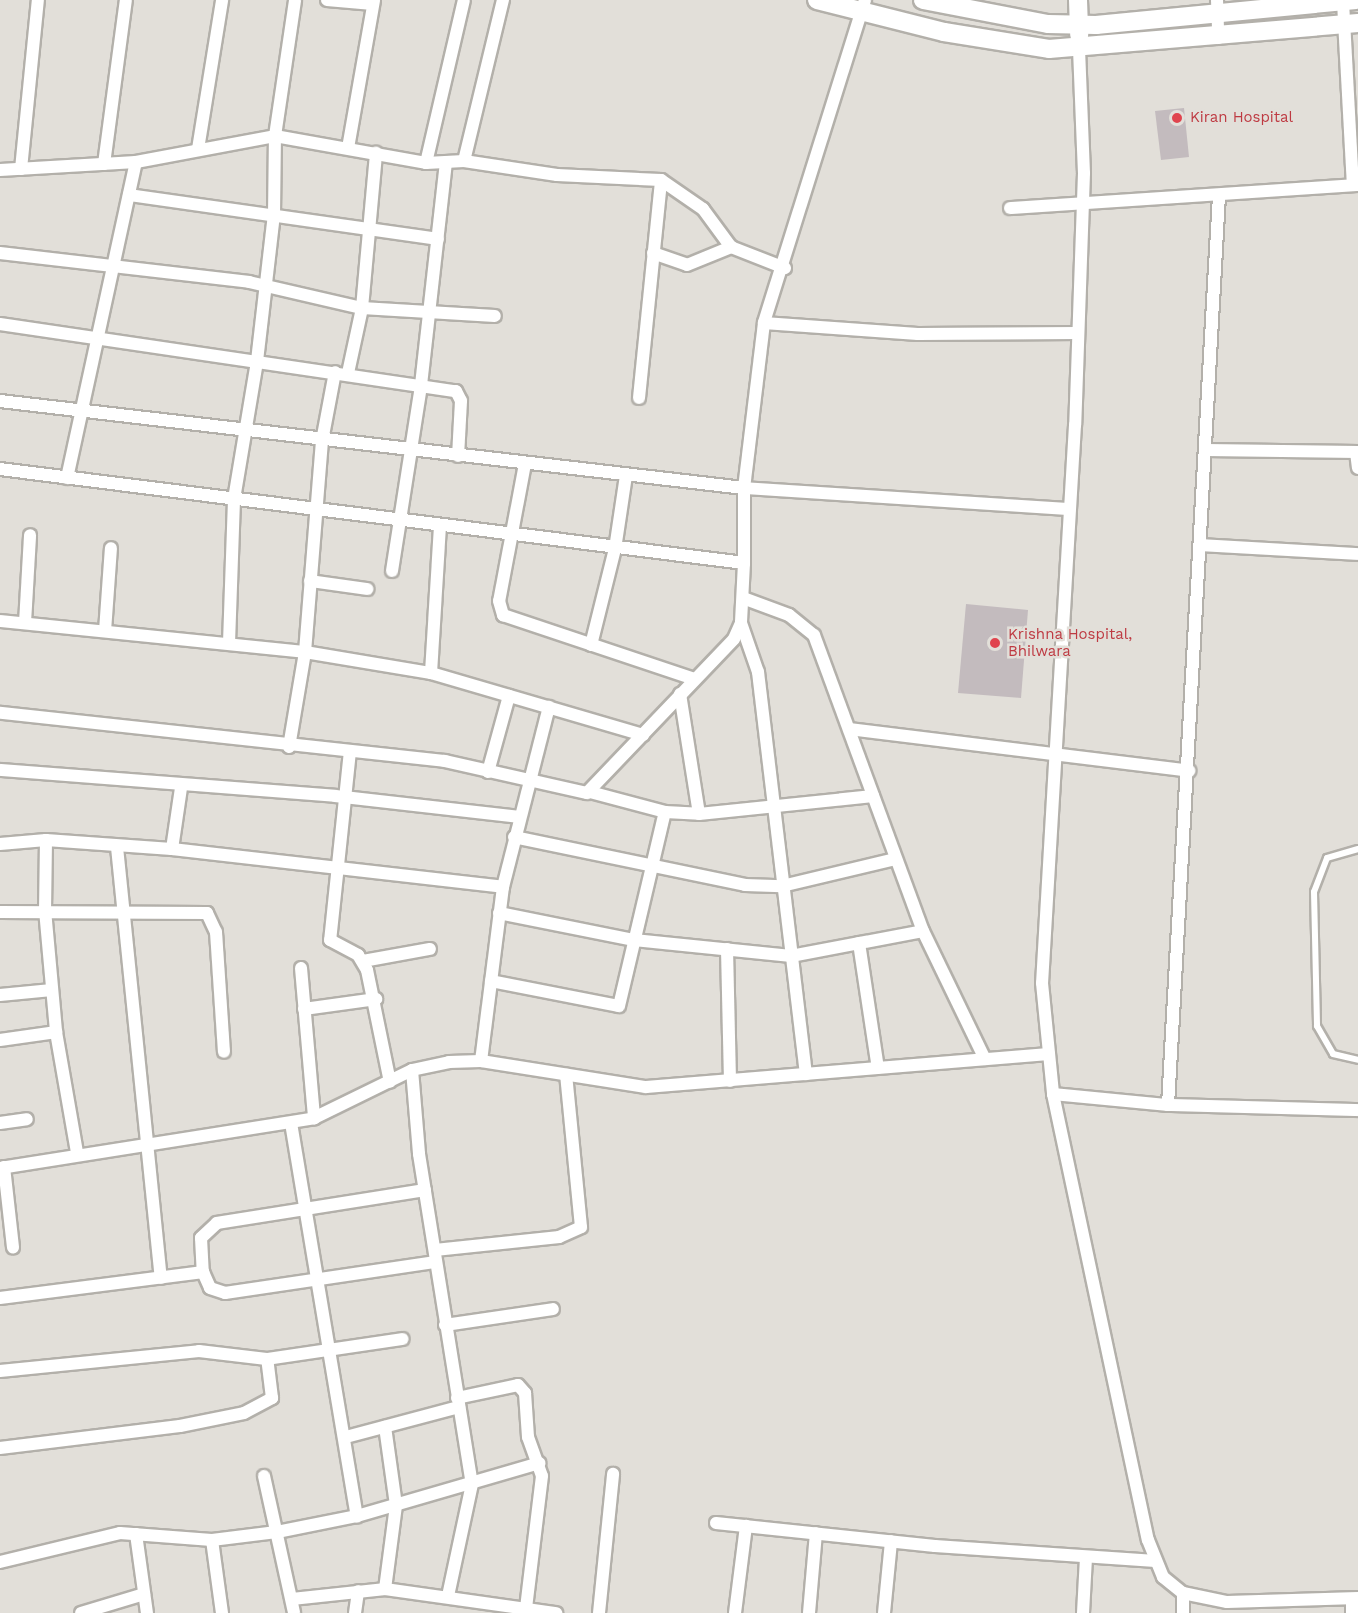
<!DOCTYPE html>
<style>
body{margin:0}
#map{position:relative;width:1358px;height:1613px;overflow:hidden;background:#e2dfd9;font-family:"Work Sans",sans-serif}
div>[style]{position:absolute}
[style*='--x']{left:calc(var(--x)*1px);top:calc(var(--y)*1px);width:calc(var(--w)*1px);rotate:calc(var(--a)*1deg)}
.building>*{inset:0;background:#c3bbbe}
.roads{filter:drop-shadow(2px 0 #b3b0aa) drop-shadow(-2px 0 #b3b0aa) drop-shadow(0 2px #b3b0aa) drop-shadow(0 -2px #b3b0aa)}
.lane>*{height:6px;margin:-3px;padding:0 3px;transform-origin:3px;border-radius:3px;background:#fff}
.street>*{height:12px;margin:-6px;padding:0 6px;transform-origin:6px;border-radius:6px;background:#fff}
.secondary>*{height:18px;margin:-9px;padding:0 9px;transform-origin:9px;border-radius:9px;background:#fff}
.dots>*{width:16px;height:16px;translate:-50% -50%;box-sizing:border-box;border:3px solid #e2dfd9;border-radius:50%}
span{translate:-50% -50%;white-space:nowrap;text-align:center;line-height:1.15;-webkit-text-stroke:5px #e2dfd9;paint-order:stroke}
.health-label{font-size:15px;color:#be3a42}
.left{translate:0 -50%;text-align:left}
</style>
<div id="map">
<div class="building">
<div style="clip-path:polygon(1184px 108px,1189px 157px,1161px 160px,1155px 111px)"></div>
<div style="clip-path:polygon(966px 604px,1028px 610px,1021px 698px,958px 693px)"></div>
</div>
<div class="roads">
<div class="lane">
<div style="--x:1358;--y:849;--w:32;--a:164"></div>
<div style="--x:1327;--y:858;--w:36;--a:111"></div>
<div style="--x:1314;--y:892;--w:134;--a:88.7"></div>
<div style="--x:1317;--y:1026;--w:32;--a:60"></div>
<div style="--x:1333;--y:1054;--w:26;--a:13"></div>
</div>
<div class="street">
<div style="--x:327;--y:0;--w:46;--a:5"></div>
<div style="--x:865;--y:0;--w:338;--a:107.4"></div>
<div style="--x:764;--y:323;--w:166;--a:96.9"></div>
<div style="--x:744;--y:488;--w:326;--a:3.7"></div>
<div style="--x:1217;--y:0;--w:38;--a:88"></div>
<div style="--x:1343;--y:2;--w:183;--a:86.9"></div>
<div style="--x:1079;--y:49;--w:124;--a:87.7"></div>
<div style="--x:1084;--y:173;--w:252;--a:92"></div>
<div style="--x:1075;--y:425;--w:559;--a:93.38"></div>
<div style="--x:1042;--y:983;--w:112;--a:84.3"></div>
<div style="--x:1053;--y:1094;--w:456;--a:78"></div>
<div style="--x:1148;--y:1540;--w:40;--a:68"></div>
<div style="--x:1163;--y:1577;--w:26;--a:39"></div>
<div style="--x:1183;--y:1593;--w:45;--a:11.6"></div>
<div style="--x:1227;--y:1602;--w:131;--a:-1.7"></div>
<div style="--x:348;--y:148;--w:150;--a:-80"></div>
<div style="--x:198;--y:149;--w:151;--a:-80.8"></div>
<div style="--x:464;--y:161;--w:166;--a:-76.4"></div>
<div style="--x:426;--y:163;--w:167;--a:-76.9"></div>
<div style="--x:104;--y:164;--w:165;--a:-82.4"></div>
<div style="--x:21;--y:169;--w:170;--a:-84.3"></div>
<div style="--x:0;--y:170;--w:136;--a:-3.4"></div>
<div style="--x:136;--y:162;--w:141;--a:-10.6"></div>
<div style="--x:275;--y:136;--w:153;--a:10.1"></div>
<div style="--x:426;--y:163;--w:38;--a:-3"></div>
<div style="--x:464;--y:161;--w:94;--a:8.6"></div>
<div style="--x:557;--y:175;--w:104;--a:2.8"></div>
<div style="--x:661;--y:180;--w:51;--a:34.6"></div>
<div style="--x:703;--y:209;--w:47;--a:53.6"></div>
<div style="--x:731;--y:247;--w:58;--a:21.3"></div>
<div style="--x:129;--y:195;--w:312;--a:8.1"></div>
<div style="--x:1010;--y:208;--w:349;--a:-3.8"></div>
<div style="--x:0;--y:253;--w:251;--a:6.6"></div>
<div style="--x:249;--y:282;--w:116;--a:13"></div>
<div style="--x:362;--y:308;--w:133;--a:3.4"></div>
<div style="--x:653;--y:253;--w:36;--a:19"></div>
<div style="--x:687;--y:265;--w:48;--a:-22.2"></div>
<div style="--x:764;--y:323;--w:154;--a:4.1"></div>
<div style="--x:918;--y:334;--w:160;--a:-0.4"></div>
<div style="--x:0;--y:324;--w:461;--a:8.4"></div>
<div style="--x:456;--y:391;--w:11;--a:63"></div>
<div style="--x:461;--y:401;--w:55;--a:93.1"></div>
<div style="--x:348;--y:373;--w:66;--a:-77.8"></div>
<div style="--x:362;--y:308;--w:156;--a:-84.8"></div>
<div style="--x:639;--y:398;--w:219;--a:-84.2"></div>
<div style="--x:0;--y:401;--w:749;--a:6.67"></div>
<div style="--x:744;--y:488;--w:75;--a:90"></div>
<div style="--x:744;--y:563;--w:60;--a:92.9"></div>
<div style="--x:741;--y:623;--w:17;--a:114"></div>
<div style="--x:734;--y:639;--w:213;--a:133.7"></div>
<div style="--x:587;--y:793;--w:146;--a:-167.3"></div>
<div style="--x:445;--y:761;--w:448;--a:-173.8"></div>
<div style="--x:1206;--y:450;--w:152;--a:0.8"></div>
<div style="--x:1356;--y:452;--w:16;--a:83"></div>
<div style="--x:525;--y:464;--w:139;--a:100.7"></div>
<div style="--x:499;--y:601;--w:15;--a:74"></div>
<div style="--x:503;--y:615;--w:201;--a:18.5"></div>
<div style="--x:0;--y:469;--w:750;--a:7.2"></div>
<div style="--x:67;--y:478;--w:323;--a:-77.7"></div>
<div style="--x:1201;--y:545;--w:157;--a:3.3"></div>
<div style="--x:392;--y:571;--w:188;--a:-81.1"></div>
<div style="--x:421;--y:385;--w:224;--a:-83.6"></div>
<div style="--x:310;--y:581;--w:58;--a:8"></div>
<div style="--x:743;--y:598;--w:49;--a:20.3"></div>
<div style="--x:789;--y:615;--w:32;--a:39"></div>
<div style="--x:814;--y:635;--w:315;--a:69.8"></div>
<div style="--x:923;--y:931;--w:142;--a:64.2"></div>
<div style="--x:0;--y:621;--w:307;--a:5.8"></div>
<div style="--x:305;--y:652;--w:128;--a:9.5"></div>
<div style="--x:431;--y:673;--w:221;--a:16.3"></div>
<div style="--x:25;--y:623;--w:88;--a:-86.7"></div>
<div style="--x:741;--y:623;--w:52;--a:70.9"></div>
<div style="--x:758;--y:672;--w:405;--a:83.2"></div>
<div style="--x:105;--y:631;--w:83;--a:-85.9"></div>
<div style="--x:229;--y:643;--w:144;--a:-88"></div>
<div style="--x:234;--y:499;--w:140;--a:-80.5"></div>
<div style="--x:257;--y:361;--w:147;--a:-83.4"></div>
<div style="--x:274;--y:215;--w:79;--a:-89.3"></div>
<div style="--x:275;--y:136;--w:137;--a:-81.6"></div>
<div style="--x:591;--y:645;--w:99;--a:-76"></div>
<div style="--x:615;--y:549;--w:75;--a:-81.5"></div>
<div style="--x:431;--y:673;--w:147;--a:-86.5"></div>
<div style="--x:680;--y:694;--w:121;--a:81"></div>
<div style="--x:849;--y:729;--w:343;--a:7"></div>
<div style="--x:289;--y:747;--w:96;--a:-80.4"></div>
<div style="--x:305;--y:652;--w:212;--a:-85.4"></div>
<div style="--x:322;--y:441;--w:70;--a:-79.3"></div>
<div style="--x:350;--y:751;--w:190;--a:96"></div>
<div style="--x:330;--y:940;--w:32;--a:28"></div>
<div style="--x:358;--y:955;--w:17;--a:59"></div>
<div style="--x:367;--y:970;--w:114;--a:78.4"></div>
<div style="--x:0;--y:770;--w:336;--a:4.4"></div>
<div style="--x:335;--y:796;--w:184;--a:6.5"></div>
<div style="--x:488;--y:772;--w:79;--a:-74.6"></div>
<div style="--x:590;--y:792;--w:78;--a:14.9"></div>
<div style="--x:665;--y:812;--w:34;--a:3"></div>
<div style="--x:699;--y:814;--w:175;--a:-5.9"></div>
<div style="--x:514;--y:837;--w:236;--a:11.7"></div>
<div style="--x:745;--y:885;--w:37;--a:2"></div>
<div style="--x:782;--y:886;--w:116;--a:-13.4"></div>
<div style="--x:46;--y:840;--w:70;--a:90.8"></div>
<div style="--x:45;--y:910;--w:122;--a:84.8"></div>
<div style="--x:56;--y:1032;--w:122;--a:80.1"></div>
<div style="--x:0;--y:844;--w:46;--a:-5"></div>
<div style="--x:46;--y:840;--w:126;--a:4.1"></div>
<div style="--x:172;--y:849;--w:333;--a:6.5"></div>
<div style="--x:117;--y:847;--w:433;--a:84.2"></div>
<div style="--x:172;--y:849;--w:62;--a:-81.6"></div>
<div style="--x:0;--y:912;--w:207;--a:0.3"></div>
<div style="--x:207;--y:913;--w:21;--a:65"></div>
<div style="--x:216;--y:932;--w:120;--a:86.2"></div>
<div style="--x:499;--y:913;--w:138;--a:11.3"></div>
<div style="--x:634;--y:940;--w:158;--a:5.8"></div>
<div style="--x:791;--y:956;--w:134;--a:-10.7"></div>
<div style="--x:859;--y:943;--w:126;--a:81.4"></div>
<div style="--x:727;--y:949;--w:132;--a:88.7"></div>
<div style="--x:363;--y:961;--w:68;--a:-10.2"></div>
<div style="--x:301;--y:968;--w:151;--a:85"></div>
<div style="--x:491;--y:981;--w:130;--a:11.1"></div>
<div style="--x:619;--y:1006;--w:199;--a:-76.7"></div>
<div style="--x:0;--y:995;--w:52;--a:-5.5"></div>
<div style="--x:304;--y:1009;--w:73;--a:-7.9"></div>
<div style="--x:0;--y:1040;--w:57;--a:-8.1"></div>
<div style="--x:481;--y:1061;--w:175;--a:-82.8"></div>
<div style="--x:503;--y:887;--w:186;--a:-75.7"></div>
<div style="--x:412;--y:1070;--w:84;--a:85.2"></div>
<div style="--x:419;--y:1154;--w:334;--a:80.9"></div>
<div style="--x:472;--y:1484;--w:115;--a:102.1"></div>
<div style="--x:1053;--y:1094;--w:116;--a:5.5"></div>
<div style="--x:1168;--y:1105;--w:190;--a:1.5"></div>
<div style="--x:1168;--y:1105;--w:911;--a:-86.79"></div>
<div style="--x:0;--y:1123;--w:27;--a:-8"></div>
<div style="--x:291;--y:1123;--w:399;--a:80.5"></div>
<div style="--x:4;--y:1167;--w:81;--a:83.6"></div>
<div style="--x:0;--y:1168;--w:318;--a:-9"></div>
<div style="--x:314;--y:1118;--w:109;--a:-26.1"></div>
<div style="--x:412;--y:1070;--w:38;--a:-12"></div>
<div style="--x:449;--y:1062;--w:32;--a:-2"></div>
<div style="--x:481;--y:1061;--w:167;--a:9"></div>
<div style="--x:646;--y:1087;--w:404;--a:-4.7"></div>
<div style="--x:425;--y:1190;--w:211;--a:171"></div>
<div style="--x:217;--y:1223;--w:22;--a:137"></div>
<div style="--x:201;--y:1238;--w:34;--a:87"></div>
<div style="--x:203;--y:1272;--w:17;--a:66"></div>
<div style="--x:210;--y:1288;--w:16;--a:18"></div>
<div style="--x:225;--y:1293;--w:213;--a:-8.4"></div>
<div style="--x:435;--y:1250;--w:125;--a:-6"></div>
<div style="--x:559;--y:1237;--w:24;--a:-24"></div>
<div style="--x:581;--y:1227;--w:153;--a:-95.6"></div>
<div style="--x:0;--y:1298;--w:205;--a:-7.3"></div>
<div style="--x:445;--y:1325;--w:109;--a:-8.4"></div>
<div style="--x:0;--y:1371;--w:200;--a:-5.7"></div>
<div style="--x:199;--y:1351;--w:68;--a:6.7"></div>
<div style="--x:267;--y:1359;--w:137;--a:-8.4"></div>
<div style="--x:457;--y:1398;--w:62;--a:-12"></div>
<div style="--x:518;--y:1385;--w:11;--a:49"></div>
<div style="--x:525;--y:1393;--w:44;--a:86.1"></div>
<div style="--x:528;--y:1437;--w:41;--a:70.3"></div>
<div style="--x:542;--y:1476;--w:134;--a:96.9"></div>
<div style="--x:346;--y:1437;--w:117;--a:-14.9"></div>
<div style="--x:0;--y:1448;--w:181;--a:-7"></div>
<div style="--x:180;--y:1426;--w:65;--a:-11.5"></div>
<div style="--x:244;--y:1413;--w:32;--a:-28"></div>
<div style="--x:272;--y:1398;--w:39;--a:-97"></div>
<div style="--x:264;--y:1476;--w:140;--a:77.6"></div>
<div style="--x:716;--y:1523;--w:220;--a:6"></div>
<div style="--x:935;--y:1546;--w:221;--a:3.9"></div>
<div style="--x:136;--y:1534;--w:80;--a:82.1"></div>
<div style="--x:212;--y:1540;--w:74;--a:82.2"></div>
<div style="--x:0;--y:1562;--w:123;--a:-13.6"></div>
<div style="--x:120;--y:1533;--w:92;--a:4.4"></div>
<div style="--x:212;--y:1540;--w:65;--a:-7"></div>
<div style="--x:277;--y:1532;--w:82;--a:-11.3"></div>
<div style="--x:357;--y:1516;--w:190;--a:-16.2"></div>
<div style="--x:385;--y:1589;--w:85;--a:-82.5"></div>
<div style="--x:396;--y:1505;--w:79;--a:-98"></div>
<div style="--x:292;--y:1599;--w:94;--a:-6.1"></div>
<div style="--x:385;--y:1589;--w:173;--a:8"></div>
<div style="--x:1352;--y:1599;--w:14;--a:90"></div>
<div style="--x:81;--y:1613;--w:66;--a:-16.8"></div>
<div style="--x:355;--y:1613;--w:22;--a:-82"></div>
<div style="--x:599;--y:1613;--w:140;--a:-84.2"></div>
<div style="--x:735;--y:1613;--w:88;--a:-82.8"></div>
<div style="--x:809;--y:1613;--w:80;--a:-85"></div>
<div style="--x:884;--y:1613;--w:72;--a:-84.4"></div>
<div style="--x:1083;--y:1613;--w:55;--a:-86.9"></div>
<div style="--x:1183;--y:1613;--w:20;--a:-90"></div>
</div>
<div class="secondary">
<div style="--x:817;--y:0;--w:131;--a:14.1"></div>
<div style="--x:944;--y:32;--w:106;--a:9.2"></div>
<div style="--x:1049;--y:49;--w:310;--a:-4.8"></div>
<div style="--x:923;--y:0;--w:127;--a:10.9"></div>
<div style="--x:1048;--y:24;--w:48;--a:1.2"></div>
<div style="--x:1096;--y:25;--w:261;--a:-5.5"></div>
<div style="--x:1078;--y:0;--w:35;--a:88"></div>
</div>
</div>
<div class="dots">
<div style="left:1177px;top:118px;background:#e0444e"></div>
<div style="left:995px;top:643px;background:#e0444e"></div>
</div>
<div class="health-label">
<span class="left" style="left:1190px;top:118px">Kiran Hospital</span>
<span class="left" style="left:1008px;top:643px">Krishna Hospital,<br>Bhilwara</span>
</div>
</div>
